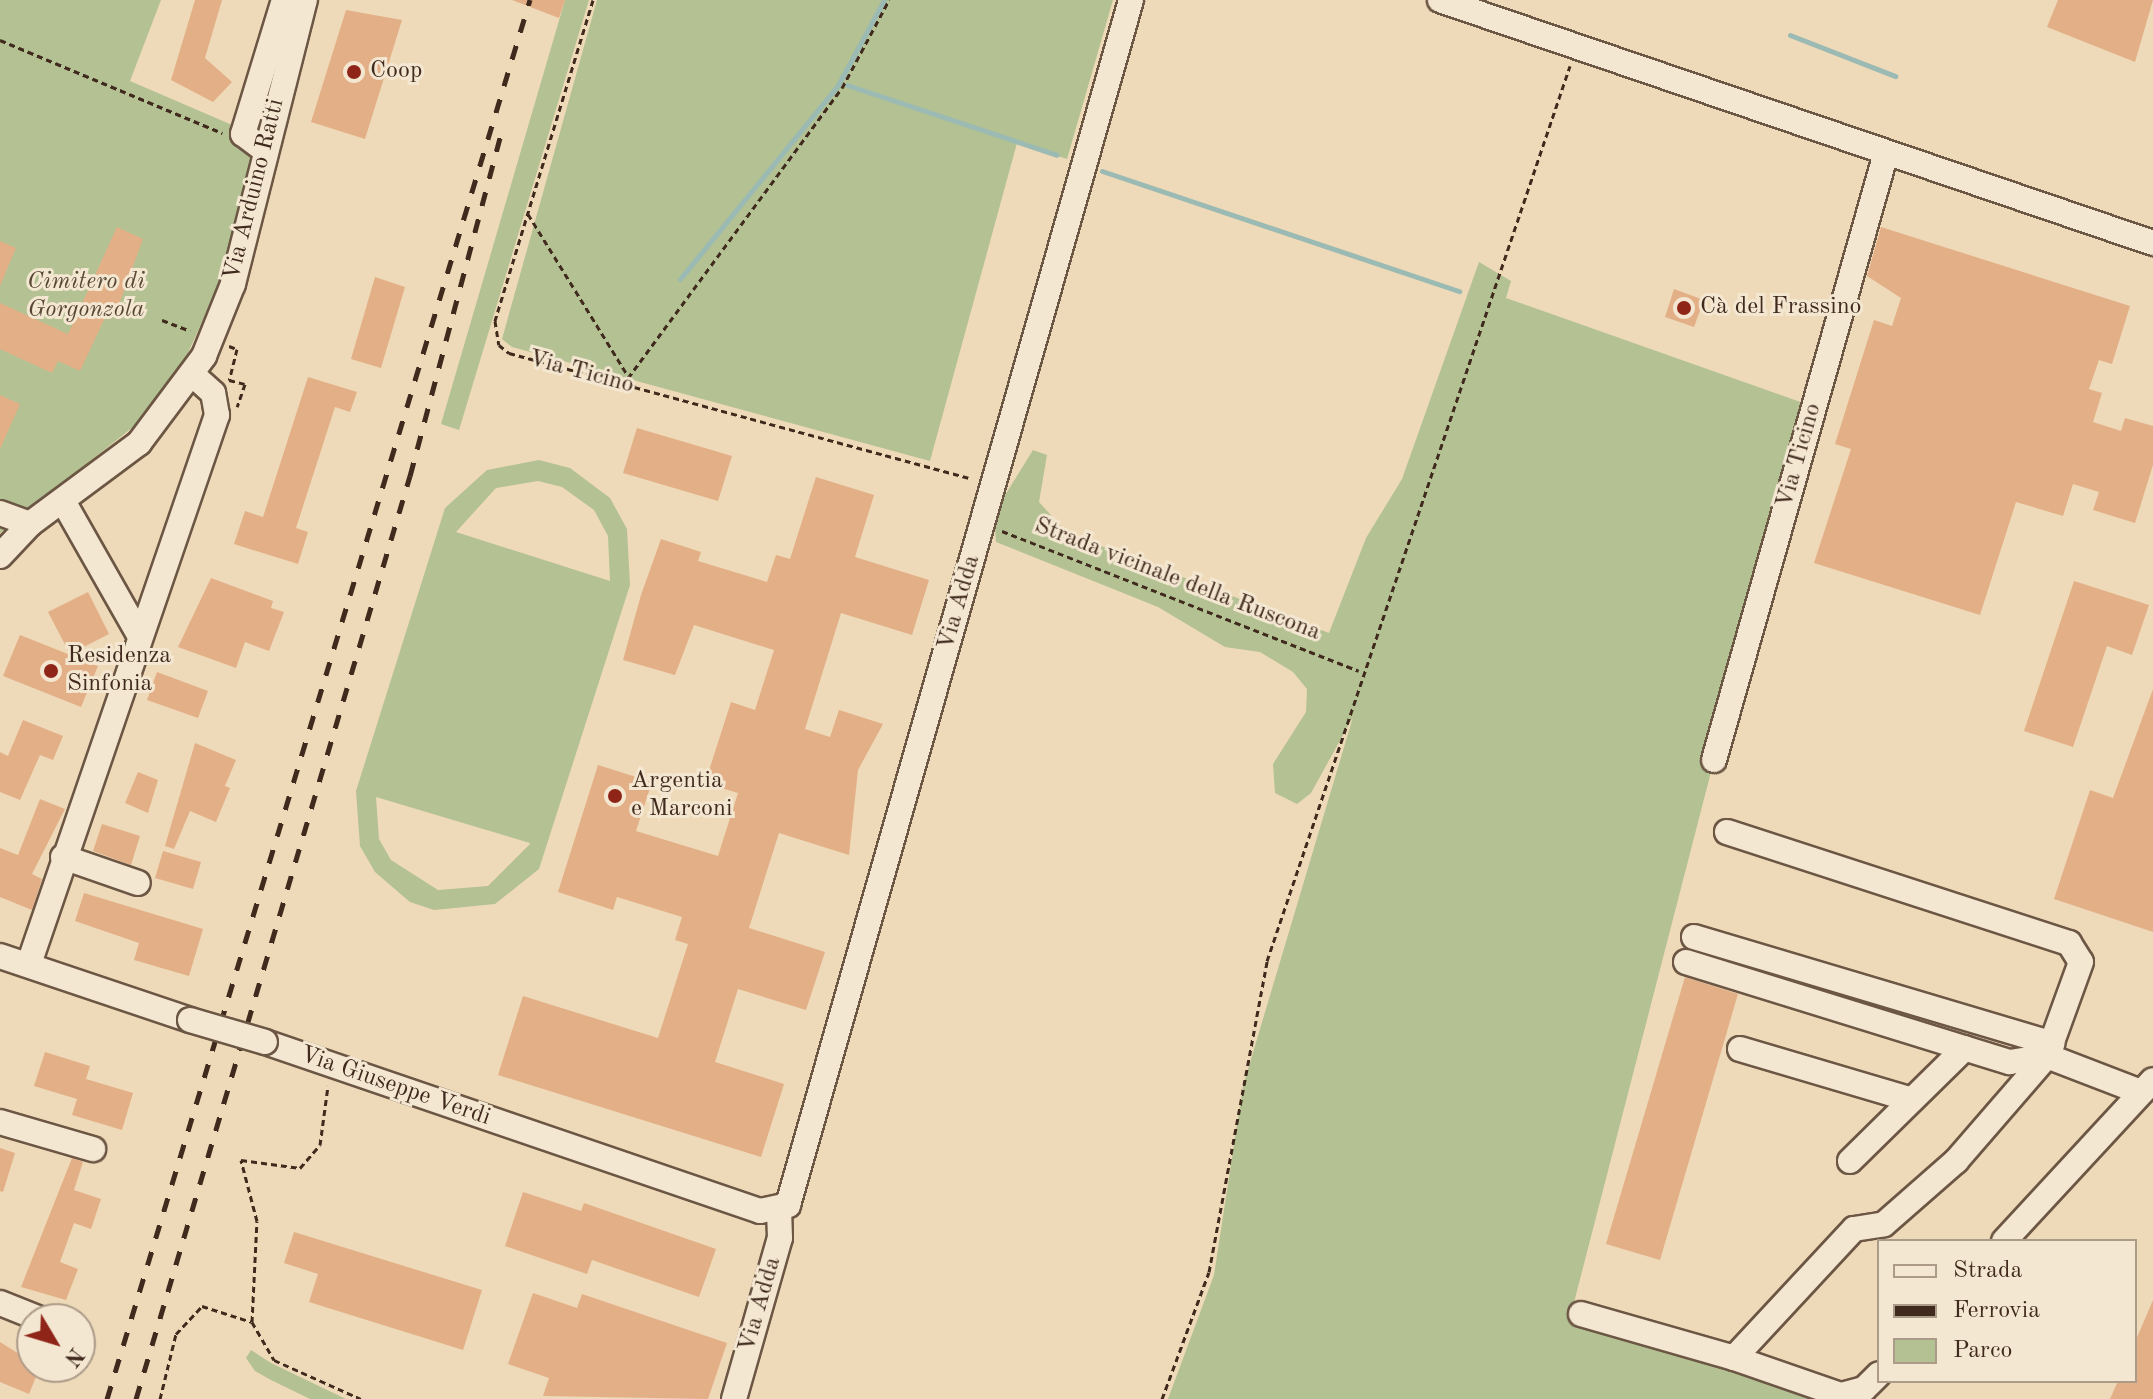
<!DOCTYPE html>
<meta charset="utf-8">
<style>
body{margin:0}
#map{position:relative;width:2153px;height:1399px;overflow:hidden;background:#eedab8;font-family:"Old Standard TT",serif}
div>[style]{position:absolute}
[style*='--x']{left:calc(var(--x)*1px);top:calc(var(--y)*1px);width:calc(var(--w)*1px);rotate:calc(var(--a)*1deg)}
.green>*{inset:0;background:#b3c193}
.stream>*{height:5px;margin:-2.5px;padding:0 2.5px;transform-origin:2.5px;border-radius:2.5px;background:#9abab3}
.building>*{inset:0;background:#e3af87}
.path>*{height:3px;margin-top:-1.5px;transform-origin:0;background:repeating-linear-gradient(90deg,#402a1d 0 6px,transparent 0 10px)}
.roads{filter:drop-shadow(2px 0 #6c5644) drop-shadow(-2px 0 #6c5644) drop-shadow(0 2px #6c5644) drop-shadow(0 -2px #6c5644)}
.minor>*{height:24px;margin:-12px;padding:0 12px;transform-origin:12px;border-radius:12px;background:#f4e7d1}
.rail>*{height:5px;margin-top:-2.5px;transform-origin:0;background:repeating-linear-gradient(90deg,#402a1d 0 14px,transparent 0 28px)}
.bridges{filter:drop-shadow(2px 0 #6c5644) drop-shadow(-2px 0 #6c5644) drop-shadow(0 2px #6c5644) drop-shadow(0 -2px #6c5644)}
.minor-bridge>*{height:24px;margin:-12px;padding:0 12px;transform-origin:12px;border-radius:12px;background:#f4e7d1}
.dots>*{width:22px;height:22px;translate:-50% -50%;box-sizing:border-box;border:4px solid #f4e7d1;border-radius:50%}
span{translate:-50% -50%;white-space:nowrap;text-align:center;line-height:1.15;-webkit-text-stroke:6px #f4e7d1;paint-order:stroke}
.poi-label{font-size:24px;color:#402a1d}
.left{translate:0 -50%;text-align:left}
.street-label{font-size:24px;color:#402a1d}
.park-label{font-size:24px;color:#574835;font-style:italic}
.legend{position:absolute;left:1877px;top:1239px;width:260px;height:144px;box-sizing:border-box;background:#f4e7d1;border:2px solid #ac9b89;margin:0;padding:10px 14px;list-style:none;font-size:24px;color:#402a1d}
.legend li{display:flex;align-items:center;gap:16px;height:40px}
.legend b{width:40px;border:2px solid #ac9b89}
.north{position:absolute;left:16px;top:1303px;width:80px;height:80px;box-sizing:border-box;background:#f4e7d1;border:2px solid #ac9b89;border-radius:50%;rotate:128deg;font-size:22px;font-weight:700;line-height:32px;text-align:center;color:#402a1d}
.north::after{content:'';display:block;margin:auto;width:28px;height:36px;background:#8f2418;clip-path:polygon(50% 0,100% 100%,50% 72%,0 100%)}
</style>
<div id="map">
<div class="green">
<div style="clip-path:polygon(0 0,161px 0,130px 81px,260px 137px,227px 266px,188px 353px,138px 423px,0 533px)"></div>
<div style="clip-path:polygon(565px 0,589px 0,459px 430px,441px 424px)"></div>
<div style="clip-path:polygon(597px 0,1113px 0,1067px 159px,1017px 143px,930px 461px,512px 347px,502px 339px)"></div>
<div style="clip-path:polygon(1479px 262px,1511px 281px,1506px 298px,1806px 404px,1570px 1318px,1823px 1399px,1168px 1399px,1214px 1275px,1243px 1086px,1353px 717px,1311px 793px,1297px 804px,1275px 793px,1273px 764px,1306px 712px,1307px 689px,1293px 672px,1260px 652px,1225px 647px,1158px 607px,996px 542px,994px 513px,1033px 450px,1047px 455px,1039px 502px,1067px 533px,1329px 633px,1366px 538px,1402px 479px)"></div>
<div style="clip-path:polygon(evenodd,539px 460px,570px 468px,610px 498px,627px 529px,630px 585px,539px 869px,495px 904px,434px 910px,410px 902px,375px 872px,360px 846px,356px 791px,445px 508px,487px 470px,539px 460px,538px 481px,562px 487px,594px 510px,608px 536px,610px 581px,456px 532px,496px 488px,538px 481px,539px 460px,376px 797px,530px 843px,530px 844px,488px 886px,438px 890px,391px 860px,379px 839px,376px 797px)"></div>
<div style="clip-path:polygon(251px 1350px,271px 1363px,346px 1399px,310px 1399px,271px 1380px,255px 1371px,246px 1358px)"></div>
</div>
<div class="stream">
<div style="--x:1790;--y:35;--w:113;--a:21.3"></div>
<div style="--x:847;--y:85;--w:221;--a:18.4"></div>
<div style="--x:1102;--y:171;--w:377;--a:18.6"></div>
<div style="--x:680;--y:279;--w:250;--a:-50.8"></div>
<div style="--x:838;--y:85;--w:97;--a:-61.6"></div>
</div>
<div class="building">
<div style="clip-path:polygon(195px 0,222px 0,205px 58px,232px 82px,213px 102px,171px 80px)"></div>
<div style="clip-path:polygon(512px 0,565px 0,559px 18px)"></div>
<div style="clip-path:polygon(2058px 0,2153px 0,2135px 62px,2047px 27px)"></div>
<div style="clip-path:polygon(346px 10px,402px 20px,365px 139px,311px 122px)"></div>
<div style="clip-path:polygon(117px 227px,143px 239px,117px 310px,110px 307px,80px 371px,58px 361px,52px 373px,0 349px,0 303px,68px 334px)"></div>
<div style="clip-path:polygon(1881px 227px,2130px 306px,2112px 364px,2099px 360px,2089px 389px,2102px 393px,2093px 422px,2121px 431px,2125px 418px,2153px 426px,2153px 465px,2135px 523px,2093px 510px,2099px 492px,2073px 484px,2063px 516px,2016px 502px,1980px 615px,1814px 563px,1851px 449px,1835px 444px,1874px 320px,1892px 326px,1901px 298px,1867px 276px)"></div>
<div style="clip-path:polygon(0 241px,16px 248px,0 286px)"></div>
<div style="clip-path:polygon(375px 277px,405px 287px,381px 368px,351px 359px)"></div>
<div style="clip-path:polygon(1674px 289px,1704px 300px,1694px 327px,1665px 317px)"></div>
<div style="clip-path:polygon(308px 377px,357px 392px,350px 412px,335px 407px,296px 528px,308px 532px,298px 564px,234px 544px,245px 511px,263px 517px)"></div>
<div style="clip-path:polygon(0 395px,20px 404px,0 449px)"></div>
<div style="clip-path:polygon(637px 428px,732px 456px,718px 501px,623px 473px)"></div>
<div style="clip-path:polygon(816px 477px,874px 495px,855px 557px,929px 580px,912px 635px,841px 613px,805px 729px,830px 737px,839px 710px,883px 724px,858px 770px,849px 855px,779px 833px,749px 928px,825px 952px,806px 1010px,738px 989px,715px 1062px,784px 1084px,761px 1157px,498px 1075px,523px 996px,658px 1038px,688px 944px,675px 940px,682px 917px,617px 897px,613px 910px,558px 892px,598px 765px,652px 782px,636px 831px,718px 856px,738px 793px,705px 783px,731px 702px,755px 710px,774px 650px,694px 625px,675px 675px,623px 660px,641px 595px,661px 539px,701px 552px,698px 561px,767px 582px,776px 555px,790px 559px)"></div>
<div style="clip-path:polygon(211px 578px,273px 601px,271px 608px,284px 612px,269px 651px,245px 642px,236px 668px,178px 647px)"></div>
<div style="clip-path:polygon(2074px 581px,2149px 605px,2132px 655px,2107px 646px,2073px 747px,2024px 731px)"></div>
<div style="clip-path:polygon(88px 592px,109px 634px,70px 654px,48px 612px)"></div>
<div style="clip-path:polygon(20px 635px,98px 666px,81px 707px,3px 676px)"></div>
<div style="clip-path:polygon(157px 672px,208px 691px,198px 718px,147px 700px)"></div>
<div style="clip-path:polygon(2153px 689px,2153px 932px,2054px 899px,2090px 790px,2113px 798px)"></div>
<div style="clip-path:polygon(23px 720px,63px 736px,53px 760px,40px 755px,20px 800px,0 792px,0 752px,8px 756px)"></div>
<div style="clip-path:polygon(195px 743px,236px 760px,225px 786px,230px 788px,216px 822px,190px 811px,174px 849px,165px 846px)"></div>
<div style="clip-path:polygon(138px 772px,158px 780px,148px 813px,125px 803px)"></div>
<div style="clip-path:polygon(40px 799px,65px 809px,32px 874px,42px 879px,32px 910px,0 897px,0 848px,18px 855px)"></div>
<div style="clip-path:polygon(102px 824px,140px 836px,131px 865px,93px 851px)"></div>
<div style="clip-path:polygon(163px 851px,201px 862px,193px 889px,155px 878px)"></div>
<div style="clip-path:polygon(84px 893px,203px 929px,189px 976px,134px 960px,139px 943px,75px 921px)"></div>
<div style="clip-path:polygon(1685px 977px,1738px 994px,1660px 1260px,1606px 1244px)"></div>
<div style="clip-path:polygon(45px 1052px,90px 1066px,86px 1079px,133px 1093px,122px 1130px,72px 1115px,77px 1099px,34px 1086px)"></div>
<div style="clip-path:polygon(0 1148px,15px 1153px,3px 1192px,0 1191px)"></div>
<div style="clip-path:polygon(72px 1158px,83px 1162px,74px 1190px,101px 1199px,91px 1229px,74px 1223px,60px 1262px,78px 1269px,66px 1300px,21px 1287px)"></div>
<div style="clip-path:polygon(523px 1192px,581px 1211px,584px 1203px,716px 1249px,699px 1297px,592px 1260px,587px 1274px,505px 1246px)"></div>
<div style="clip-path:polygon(294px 1232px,482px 1290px,463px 1350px,309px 1302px,318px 1274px,284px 1263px)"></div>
<div style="clip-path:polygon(533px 1293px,577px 1308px,582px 1294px,727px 1343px,708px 1399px,543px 1396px,549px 1378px,508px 1364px)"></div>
<div style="clip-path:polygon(2153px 1300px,2153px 1399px,2110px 1399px,2118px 1381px,2135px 1381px,2135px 1342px)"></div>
<div style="clip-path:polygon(0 1342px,40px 1367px,29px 1394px,0 1382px)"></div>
</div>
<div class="path">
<div style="--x:593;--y:0;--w:336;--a:107"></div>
<div style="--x:495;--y:321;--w:24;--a:81"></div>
<div style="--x:499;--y:345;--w:13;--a:39"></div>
<div style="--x:509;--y:353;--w:476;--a:15.2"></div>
<div style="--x:0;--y:40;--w:241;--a:22.7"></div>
<div style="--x:528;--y:214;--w:203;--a:58.3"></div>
<div style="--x:162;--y:320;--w:30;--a:21"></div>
<div style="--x:229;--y:346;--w:9;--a:21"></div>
<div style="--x:237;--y:349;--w:32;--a:104"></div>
<div style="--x:229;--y:380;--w:16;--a:14"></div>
<div style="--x:245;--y:384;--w:24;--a:109"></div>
<div style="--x:628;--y:378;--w:360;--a:-53.6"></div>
<div style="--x:842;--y:88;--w:100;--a:-61.9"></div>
<div style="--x:1002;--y:531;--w:383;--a:21.4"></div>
<div style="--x:252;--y:1322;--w:101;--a:-87.2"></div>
<div style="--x:257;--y:1221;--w:63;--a:-104.7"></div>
<div style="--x:241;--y:1160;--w:60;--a:7.7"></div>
<div style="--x:300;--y:1168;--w:30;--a:-49"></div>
<div style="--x:320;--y:1145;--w:60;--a:-82.3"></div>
<div style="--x:160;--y:1399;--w:67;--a:-76.2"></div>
<div style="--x:176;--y:1334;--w:38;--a:-47"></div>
<div style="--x:202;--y:1306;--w:52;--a:17.7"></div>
<div style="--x:252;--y:1322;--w:44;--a:59.9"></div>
<div style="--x:274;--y:1360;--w:95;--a:24.1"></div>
<div style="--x:1162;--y:1399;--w:135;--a:-69.7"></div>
<div style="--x:1209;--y:1272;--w:316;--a:-79.4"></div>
<div style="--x:1267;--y:961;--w:945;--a:-71.3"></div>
</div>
<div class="roads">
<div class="minor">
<div style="--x:1440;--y:0;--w:753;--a:18.82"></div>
<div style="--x:263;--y:149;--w:25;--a:-143"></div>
<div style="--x:243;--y:134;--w:140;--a:-73"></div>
<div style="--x:63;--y:501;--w:152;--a:60.4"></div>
<div style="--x:0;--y:513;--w:32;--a:20"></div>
<div style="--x:0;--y:556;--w:44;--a:-46.8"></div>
<div style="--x:30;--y:524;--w:136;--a:-36.6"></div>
<div style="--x:139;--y:443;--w:109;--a:-53.2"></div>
<div style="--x:204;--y:356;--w:78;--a:-68.1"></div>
<div style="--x:233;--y:284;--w:293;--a:-75.8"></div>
<div style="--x:1714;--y:760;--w:631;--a:-74.18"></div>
<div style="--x:1727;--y:832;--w:360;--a:18"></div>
<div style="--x:2069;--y:943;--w:22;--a:58"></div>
<div style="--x:2081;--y:962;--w:100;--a:109.9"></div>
<div style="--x:2047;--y:1056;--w:101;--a:21"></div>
<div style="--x:63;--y:857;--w:79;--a:19.1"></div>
<div style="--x:1694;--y:937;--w:374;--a:16.6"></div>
<div style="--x:32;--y:955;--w:571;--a:-71.09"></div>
<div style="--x:217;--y:415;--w:22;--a:-100"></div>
<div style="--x:213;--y:393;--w:27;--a:-138"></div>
<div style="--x:0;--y:956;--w:200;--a:18.6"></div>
<div style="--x:1686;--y:962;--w:339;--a:17.2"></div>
<div style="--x:2010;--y:1062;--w:37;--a:-9"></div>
<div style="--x:265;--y:1042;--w:523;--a:18.85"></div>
<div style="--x:760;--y:1211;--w:29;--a:-12"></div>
<div style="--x:788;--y:1205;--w:1253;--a:-74.11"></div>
<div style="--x:1740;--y:1049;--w:179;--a:16.5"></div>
<div style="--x:0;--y:1122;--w:97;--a:16.2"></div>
<div style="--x:1850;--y:1161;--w:161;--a:-44.5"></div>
<div style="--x:2004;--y:1241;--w:219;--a:-47.2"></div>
<div style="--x:0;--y:1303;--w:43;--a:21.8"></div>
<div style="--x:1581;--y:1314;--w:159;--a:16"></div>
<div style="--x:1734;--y:1358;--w:176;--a:-47.1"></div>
<div style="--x:1854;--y:1229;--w:30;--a:-9"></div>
<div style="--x:1884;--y:1224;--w:96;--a:-41.2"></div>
<div style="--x:1956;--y:1161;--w:139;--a:-49.1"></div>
<div style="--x:1734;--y:1358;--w:113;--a:19.1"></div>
<div style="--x:1841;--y:1395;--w:24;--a:-15"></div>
<div style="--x:1864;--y:1389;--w:21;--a:-45"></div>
<div style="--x:734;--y:1399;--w:167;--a:-74.1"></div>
<div style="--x:780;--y:1238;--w:27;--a:-92"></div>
</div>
</div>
<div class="rail">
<div style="--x:107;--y:1399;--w:1462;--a:-73.18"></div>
<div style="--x:136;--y:1399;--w:963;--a:-73.47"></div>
<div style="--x:410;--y:476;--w:361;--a:-75.1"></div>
</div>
<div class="bridges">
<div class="minor-bridge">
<div style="--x:190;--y:1020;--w:78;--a:16.3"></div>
</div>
</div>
<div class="dots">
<div style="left:354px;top:72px;background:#8f2418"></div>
<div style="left:1684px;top:308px;background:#8f2418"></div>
<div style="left:51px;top:671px;background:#8f2418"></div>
<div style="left:615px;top:796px;background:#8f2418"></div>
</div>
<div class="poi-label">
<span class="left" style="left:370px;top:72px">Coop</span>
<span class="left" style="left:1700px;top:308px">Cà del Frassino</span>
<span class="left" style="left:67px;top:671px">Residenza<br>Sinfonia</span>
<span class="left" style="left:631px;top:796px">Argentia<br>e Marconi</span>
</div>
<div class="street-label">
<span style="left:255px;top:190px;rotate:-76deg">Via Arduino Ratti</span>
<span style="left:581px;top:373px;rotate:15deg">Via Ticino</span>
<span style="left:1800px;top:456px;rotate:-74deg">Via Ticino</span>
<span style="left:1177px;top:580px;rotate:21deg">Strada vicinale della Ruscona</span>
<span style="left:960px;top:603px;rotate:-74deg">Via Adda</span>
<span style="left:395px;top:1087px;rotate:19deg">Via Giuseppe Verdi</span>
<span style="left:761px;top:1305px;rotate:-74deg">Via Adda</span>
</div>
<div class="park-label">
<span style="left:86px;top:297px">Cimitero di<br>Gorgonzola</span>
</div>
<ul class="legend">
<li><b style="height:10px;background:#f4e7d1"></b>Strada</li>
<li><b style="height:10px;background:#402a1d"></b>Ferrovia</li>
<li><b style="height:22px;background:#b3c193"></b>Parco</li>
</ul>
<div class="north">N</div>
</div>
